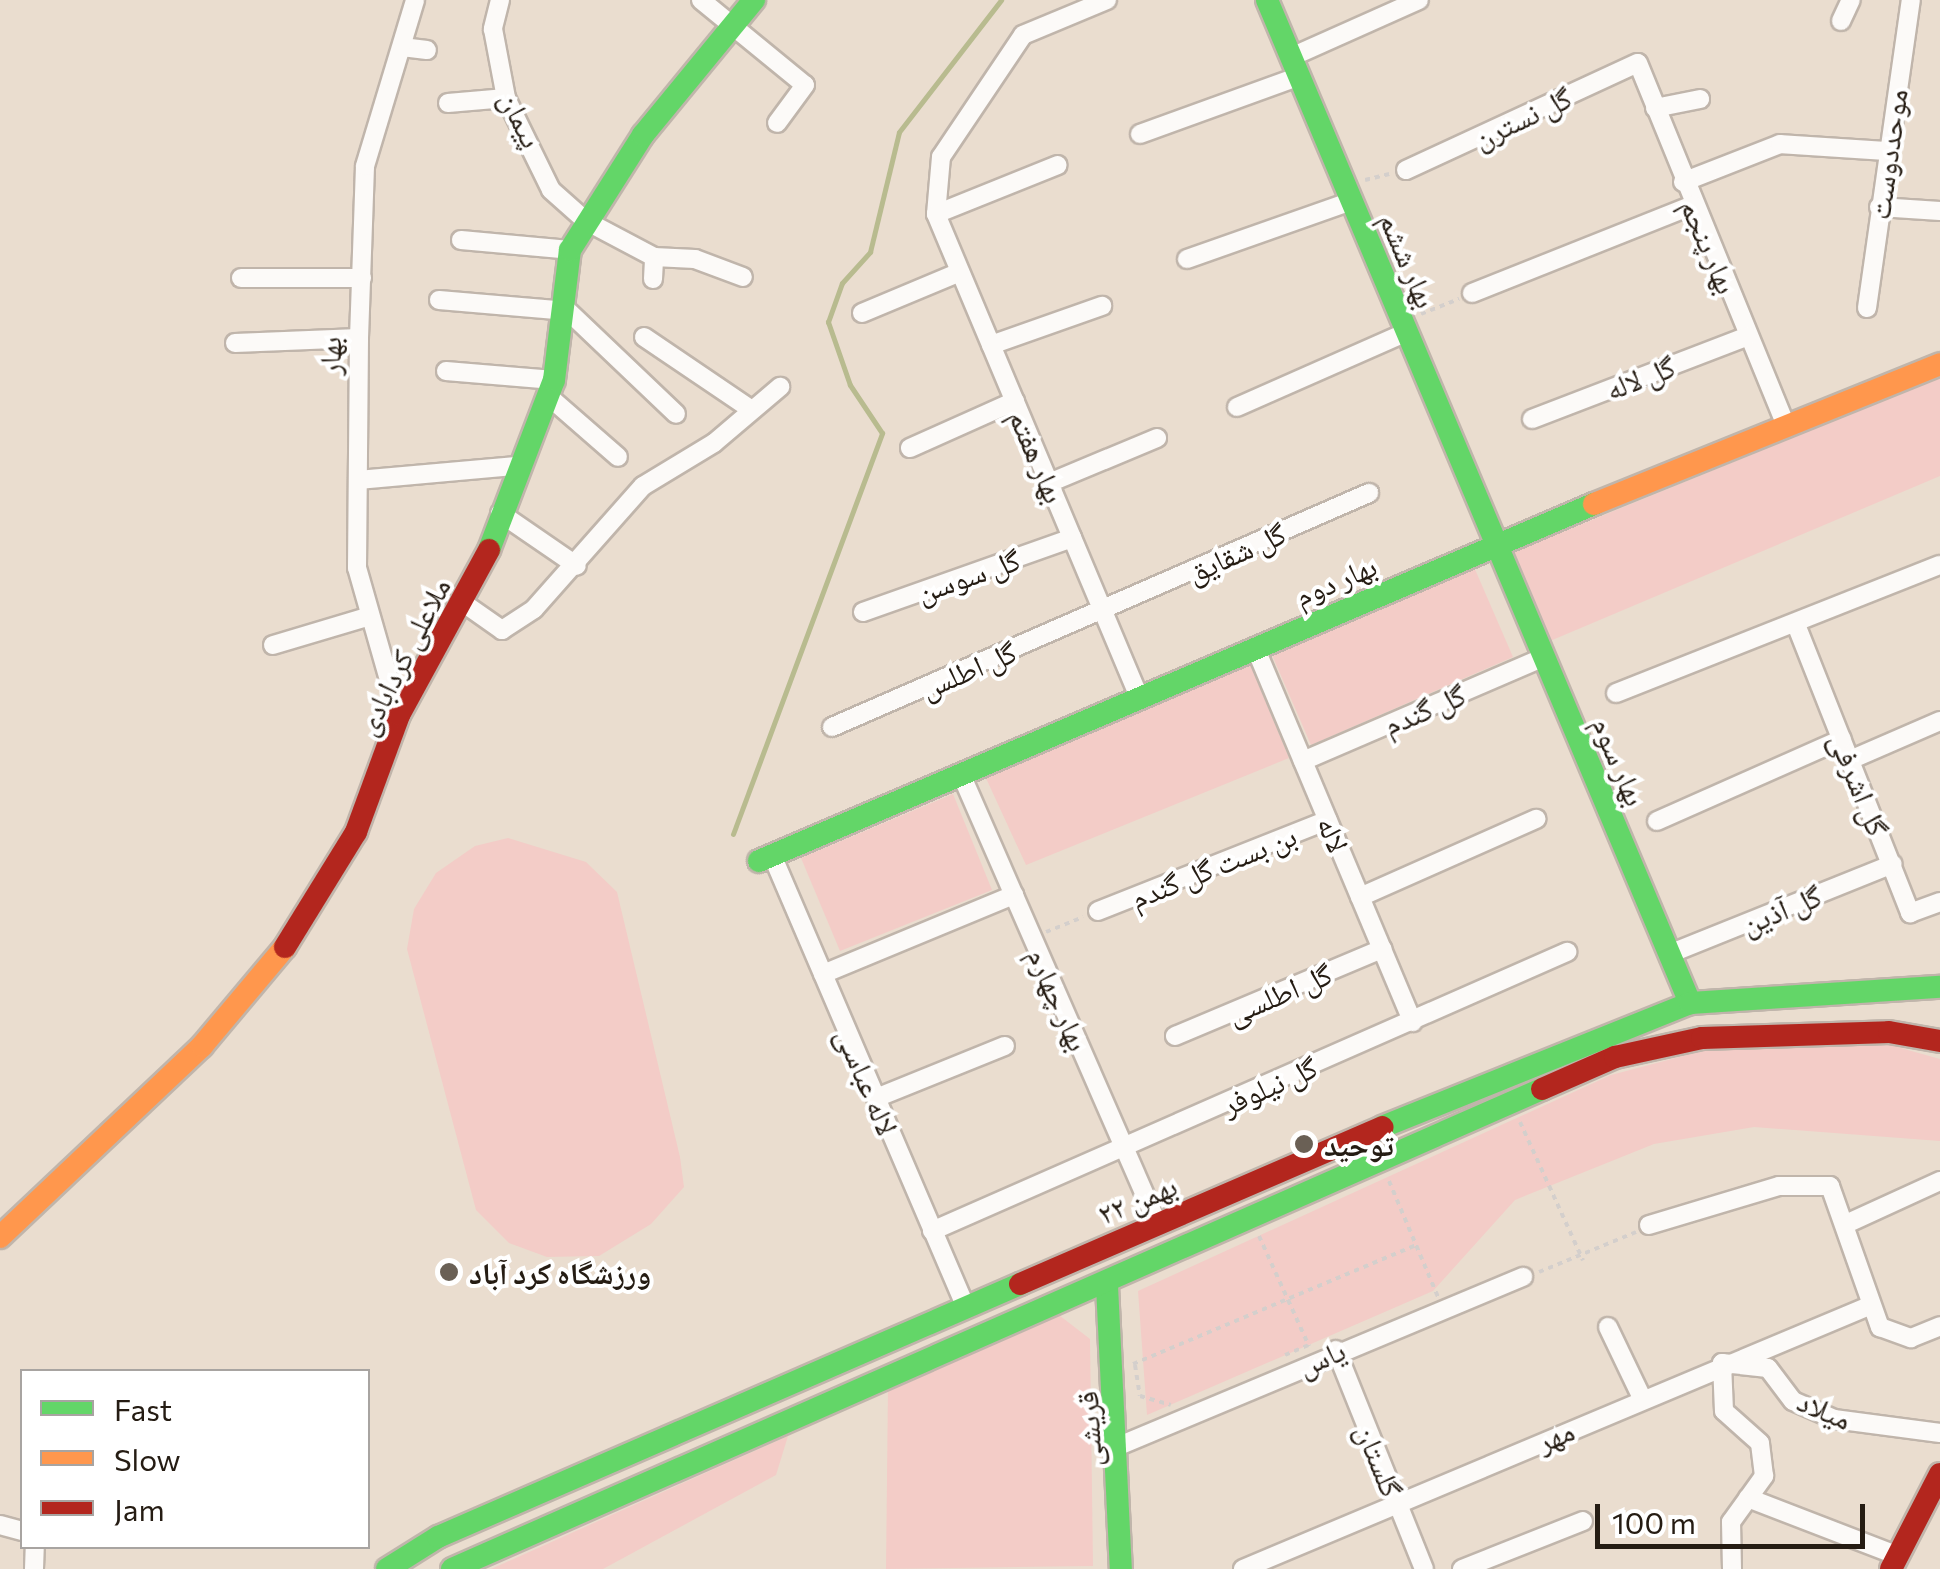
<!DOCTYPE html>
<meta charset="utf-8">
<style>
body{margin:0}
#map{position:relative;width:1940px;height:1569px;overflow:hidden;background:#eaddcf;font-family:Commissioner,"Noto Naskh Arabic",sans-serif}
div>[style]{position:absolute}
[style*='--x']{left:calc(var(--x)*1px);top:calc(var(--y)*1px);width:calc(var(--w)*1px);rotate:calc(var(--a)*1deg)}
.green>*{inset:0;background:#f3ccc7}
.stream>*{height:5px;margin:-2.5px;padding:0 2.5px;transform-origin:2.5px;border-radius:2.5px;background:#b8bb8f}
.path>*{height:4px;margin-top:-2px;transform-origin:0;background:repeating-linear-gradient(90deg,#d4cfcc 0 5px,transparent 0 10px)}
.roads{filter:drop-shadow(2px 0 #c0b5ab) drop-shadow(-2px 0 #c0b5ab) drop-shadow(0 2px #c0b5ab) drop-shadow(0 -2px #c0b5ab)}
.street>*{height:18px;margin:-9px;padding:0 9px;transform-origin:9px;border-radius:9px;background:#fcfaf8}
.fast>*{height:22px;margin:-11px;padding:0 11px;transform-origin:11px;border-radius:11px;background:#63d668}
.slow>*{height:22px;margin:-11px;padding:0 11px;transform-origin:11px;border-radius:11px;background:#ff974d}
.jam>*{height:22px;margin:-11px;padding:0 11px;transform-origin:11px;border-radius:11px;background:#b3261e}
.dots>*{width:28px;height:28px;translate:-50% -50%;box-sizing:border-box;border:5px solid #fff;border-radius:50%}
span{translate:-50% -50%;white-space:nowrap;text-align:center;line-height:1.15;-webkit-text-stroke:8px #fff;paint-order:stroke}
.street-label{font-size:30px;color:#251c13}
.poi-label{font-size:30px;color:#251c13;font-weight:700}
.left{translate:0 -50%;text-align:left}
.legend{position:absolute;left:20px;top:1369px;width:350px;height:180px;box-sizing:border-box;background:#fff;border:2px solid #a8a4a1;margin:0;padding:12px 18px;list-style:none;font-size:30px;color:#251c13}
.legend li{display:flex;align-items:center;gap:20px;height:50px}
.legend b{width:50px;border:2px solid #a8a4a1}
.scale{position:absolute;left:1595px;top:1504px;width:270px;height:45px;box-sizing:border-box;border:5px solid #251c13;border-top:0;padding-left:12px;font-size:30px;line-height:35px;white-space:nowrap;color:#251c13;-webkit-text-stroke:8px #fff;paint-order:stroke}
</style>
<div id="map">
<div class="green">
<div style="clip-path:polygon(1940px 377px,1940px 476px,1550px 641px,1514px 552px)"></div>
<div style="clip-path:polygon(1474px 567px,1513px 657px,1311px 745px,1272px 655px)"></div>
<div style="clip-path:polygon(1250px 663px,1289px 758px,1026px 865px,985px 776px)"></div>
<div style="clip-path:polygon(953px 794px,992px 890px,840px 951px,801px 858px)"></div>
<div style="clip-path:polygon(508px 838px,586px 862px,617px 892px,680px 1157px,684px 1187px,651px 1224px,599px 1256px,547px 1257px,509px 1243px,476px 1210px,407px 949px,414px 909px,436px 873px,475px 846px)"></div>
<div style="clip-path:polygon(1890px 1045px,1940px 1059px,1940px 1141px,1754px 1127px,1654px 1144px,1515px 1200px,1433px 1291px,1147px 1415px,1138px 1291px,1611px 1075px,1706px 1050px)"></div>
<div style="clip-path:polygon(1055px 1312px,1090px 1339px,1093px 1566px,886px 1569px,888px 1386px)"></div>
<div style="clip-path:polygon(788px 1436px,776px 1475px,603px 1569px,491px 1569px)"></div>
</div>
<div class="stream">
<div style="--x:733;--y:834;--w:428;--a:-69.6"></div>
<div style="--x:882;--y:433;--w:58;--a:-123.7"></div>
<div style="--x:850;--y:385;--w:67;--a:-109.2"></div>
<div style="--x:828;--y:322;--w:41;--a:-70.3"></div>
<div style="--x:842;--y:283;--w:42;--a:-47.9"></div>
<div style="--x:870;--y:252;--w:123;--a:-76.4"></div>
<div style="--x:899;--y:132;--w:167;--a:-52.3"></div>
</div>
<div class="path">
<div style="--x:1365;--y:180;--w:25;--a:-14"></div>
<div style="--x:1421;--y:314;--w:41;--a:-21.5"></div>
<div style="--x:1046;--y:932;--w:40;--a:-22"></div>
<div style="--x:1520;--y:1122;--w:152;--a:65.5"></div>
<div style="--x:1389;--y:1181;--w:126;--a:67.1"></div>
<div style="--x:1259;--y:1236;--w:121;--a:65.6"></div>
<div style="--x:1539;--y:1272;--w:105;--a:-22.4"></div>
<div style="--x:1285;--y:1355;--w:25;--a:-23"></div>
<div style="--x:1133;--y:1364;--w:307;--a:-22.8"></div>
<div style="--x:1135;--y:1365;--w:31;--a:81"></div>
<div style="--x:1140;--y:1396;--w:32;--a:16"></div>
</div>
<div class="roads">
<div class="street">
<div style="--x:500;--y:0;--w:30;--a:104"></div>
<div style="--x:493;--y:29;--w:70;--a:79.3"></div>
<div style="--x:506;--y:98;--w:102;--a:63.9"></div>
<div style="--x:551;--y:190;--w:47;--a:41.5"></div>
<div style="--x:586;--y:221;--w:77;--a:27.9"></div>
<div style="--x:654;--y:257;--w:41;--a:2.8"></div>
<div style="--x:695;--y:259;--w:51;--a:20.6"></div>
<div style="--x:701;--y:0;--w:134;--a:39.3"></div>
<div style="--x:805;--y:85;--w:47;--a:126.4"></div>
<div style="--x:1107;--y:0;--w:91;--a:157.4"></div>
<div style="--x:1023;--y:35;--w:147;--a:123.9"></div>
<div style="--x:941;--y:157;--w:57;--a:95"></div>
<div style="--x:936;--y:214;--w:524;--a:67.2"></div>
<div style="--x:1841;--y:21;--w:23;--a:-65"></div>
<div style="--x:402;--y:47;--w:25;--a:7"></div>
<div style="--x:1291;--y:57;--w:140;--a:-24"></div>
<div style="--x:448;--y:103;--w:58;--a:-4.9"></div>
<div style="--x:1655;--y:108;--w:46;--a:-11.3"></div>
<div style="--x:1140;--y:134;--w:170;--a:-19.9"></div>
<div style="--x:1406;--y:170;--w:255;--a:-24.8"></div>
<div style="--x:1638;--y:63;--w:392;--a:67.8"></div>
<div style="--x:1683;--y:182;--w:104;--a:-21.4"></div>
<div style="--x:1780;--y:144;--w:105;--a:3.8"></div>
<div style="--x:1879;--y:207;--w:61;--a:3.8"></div>
<div style="--x:936;--y:214;--w:131;--a:-21.9"></div>
<div style="--x:461;--y:240;--w:109;--a:5.2"></div>
<div style="--x:1187;--y:259;--w:175;--a:-19.4"></div>
<div style="--x:241;--y:278;--w:121;--a:0"></div>
<div style="--x:653;--y:279;--w:22;--a:-87"></div>
<div style="--x:1472;--y:293;--w:238;--a:-21.7"></div>
<div style="--x:439;--y:300;--w:129;--a:4.9"></div>
<div style="--x:568;--y:311;--w:149;--a:43.6"></div>
<div style="--x:1867;--y:308;--w:311;--a:-81.9"></div>
<div style="--x:862;--y:313;--w:106;--a:-22.7"></div>
<div style="--x:644;--y:337;--w:130;--a:34.1"></div>
<div style="--x:235;--y:343;--w:124;--a:-2.3"></div>
<div style="--x:991;--y:345;--w:118;--a:-19.4"></div>
<div style="--x:446;--y:371;--w:108;--a:4.8"></div>
<div style="--x:547;--y:395;--w:94;--a:41.1"></div>
<div style="--x:1237;--y:407;--w:186;--a:-23.8"></div>
<div style="--x:1532;--y:419;--w:231;--a:-21"></div>
<div style="--x:910;--y:448;--w:115;--a:-24.1"></div>
<div style="--x:358;--y:480;--w:159;--a:-5.1"></div>
<div style="--x:1049;--y:483;--w:117;--a:-22.6"></div>
<div style="--x:500;--y:513;--w:93;--a:34.5"></div>
<div style="--x:462;--y:602;--w:49;--a:35"></div>
<div style="--x:502;--y:630;--w:38;--a:-33"></div>
<div style="--x:534;--y:609;--w:164;--a:-48.5"></div>
<div style="--x:643;--y:486;--w:83;--a:-31.2"></div>
<div style="--x:714;--y:443;--w:87;--a:-40.3"></div>
<div style="--x:863;--y:612;--w:222;--a:-19.5"></div>
<div style="--x:1797;--y:627;--w:308;--a:68.4"></div>
<div style="--x:1910;--y:913;--w:32;--a:-20"></div>
<div style="--x:273;--y:645;--w:101;--a:-16.6"></div>
<div style="--x:1255;--y:647;--w:407;--a:67.2"></div>
<div style="--x:1616;--y:693;--w:348;--a:-21.6"></div>
<div style="--x:399;--y:715;--w:153;--a:-105.9"></div>
<div style="--x:357;--y:568;--w:230;--a:-89.5"></div>
<div style="--x:359;--y:338;--w:172;--a:-88"></div>
<div style="--x:365;--y:166;--w:173;--a:-73.2"></div>
<div style="--x:832;--y:727;--w:586;--a:-23.55"></div>
<div style="--x:1850;--y:760;--w:98;--a:-23.4"></div>
<div style="--x:1303;--y:761;--w:262;--a:-23.3"></div>
<div style="--x:961;--y:774;--w:490;--a:66.4"></div>
<div style="--x:1657;--y:821;--w:202;--a:-23.9"></div>
<div style="--x:772;--y:855;--w:491;--a:66.8"></div>
<div style="--x:1360;--y:897;--w:193;--a:-23.9"></div>
<div style="--x:1098;--y:911;--w:247;--a:-21.6"></div>
<div style="--x:1669;--y:954;--w:241;--a:-21.9"></div>
<div style="--x:823;--y:974;--w:207;--a:-22.5"></div>
<div style="--x:1175;--y:1036;--w:225;--a:-22.8"></div>
<div style="--x:876;--y:1098;--w:139;--a:-22"></div>
<div style="--x:1846;--y:1224;--w:103;--a:-24.6"></div>
<div style="--x:1649;--y:1225;--w:136;--a:-16.7"></div>
<div style="--x:1779;--y:1186;--w:51;--a:0"></div>
<div style="--x:1830;--y:1186;--w:150;--a:70.5"></div>
<div style="--x:1880;--y:1327;--w:33;--a:20"></div>
<div style="--x:1911;--y:1338;--w:31;--a:-22"></div>
<div style="--x:932;--y:1231;--w:694;--a:-23.72"></div>
<div style="--x:1608;--y:1327;--w:79;--a:64.4"></div>
<div style="--x:1336;--y:1350;--w:236;--a:68.1"></div>
<div style="--x:1121;--y:1445;--w:436;--a:-22.7"></div>
<div style="--x:1748;--y:1498;--w:161;--a:21.1"></div>
<div style="--x:0;--y:1525;--w:23;--a:15"></div>
<div style="--x:34;--y:1569;--w:23;--a:-88"></div>
<div style="--x:1243;--y:1569;--w:679;--a:-22.79"></div>
<div style="--x:1462;--y:1569;--w:130;--a:-21.6"></div>
<div style="--x:1732;--y:1569;--w:47;--a:-91.2"></div>
<div style="--x:1731;--y:1522;--w:57;--a:-54.3"></div>
<div style="--x:1764;--y:1476;--w:33;--a:-97"></div>
<div style="--x:1760;--y:1443;--w:48;--a:-138.4"></div>
<div style="--x:1724;--y:1411;--w:48;--a:-92.4"></div>
<div style="--x:1722;--y:1363;--w:46;--a:6.2"></div>
<div style="--x:1768;--y:1368;--w:41;--a:52.9"></div>
<div style="--x:1793;--y:1401;--w:45;--a:23.7"></div>
<div style="--x:1834;--y:1419;--w:107;--a:7.5"></div>
</div>
<div class="fast">
<div style="--x:1267;--y:0;--w:1089;--a:67.13"></div>
<div style="--x:489;--y:550;--w:182;--a:-69.1"></div>
<div style="--x:554;--y:380;--w:131;--a:-83"></div>
<div style="--x:570;--y:250;--w:136;--a:-57.6"></div>
<div style="--x:643;--y:135;--w:175;--a:-50.6"></div>
<div style="--x:759;--y:861;--w:908;--a:-23.15"></div>
<div style="--x:1382;--y:1127;--w:332;--a:-21.9"></div>
<div style="--x:1690;--y:1003;--w:251;--a:-3.7"></div>
<div style="--x:1107;--y:1286;--w:283;--a:87.2"></div>
<div style="--x:387;--y:1569;--w:60;--a:-32.1"></div>
<div style="--x:438;--y:1537;--w:635;--a:-23.49"></div>
<div style="--x:452;--y:1569;--w:1191;--a:-23.77"></div>
</div>
<div class="slow">
<div style="--x:1594;--y:504;--w:373;--a:-22"></div>
<div style="--x:0;--y:1237;--w:278;--a:-43.4"></div>
<div style="--x:202;--y:1046;--w:129;--a:-50"></div>
</div>
<div class="jam">
<div style="--x:285;--y:947;--w:135;--a:-58.3"></div>
<div style="--x:356;--y:832;--w:125;--a:-69.8"></div>
<div style="--x:399;--y:715;--w:188;--a:-61.4"></div>
<div style="--x:1542;--y:1089;--w:80;--a:-23.7"></div>
<div style="--x:1615;--y:1057;--w:89;--a:-12.3"></div>
<div style="--x:1702;--y:1038;--w:187;--a:-1.8"></div>
<div style="--x:1889;--y:1032;--w:52;--a:10"></div>
<div style="--x:1020;--y:1284;--w:395;--a:-23.4"></div>
<div style="--x:1891;--y:1569;--w:107;--a:-62.7"></div>
</div>
</div>
<div class="dots">
<div style="left:1304px;top:1144px;background:#6a6055"></div>
<div style="left:449px;top:1272px;background:#6a6055"></div>
</div>
<div class="street-label">
<span style="left:1522px;top:117px;rotate:-25deg">گل نسترن</span>
<span style="left:522px;top:119px;rotate:64deg">پیمان</span>
<span style="left:1887px;top:154px;rotate:-82deg">موحددوست</span>
<span style="left:1710px;top:246px;rotate:67deg">بهار پنجم</span>
<span style="left:1409px;top:260px;rotate:67deg">بهار ششم</span>
<span style="left:329px;top:356px;rotate:-89deg">بهار</span>
<span style="left:1640px;top:377px;rotate:-21deg">گل لاله</span>
<span style="left:1038px;top:456px;rotate:67deg">بهار هفتم</span>
<span style="left:1236px;top:552px;rotate:-24deg">گل شقایق</span>
<span style="left:968px;top:575px;rotate:-19deg">گل سوسن</span>
<span style="left:1335px;top:580px;rotate:-23deg">بهار دوم</span>
<span style="left:402px;top:656px;rotate:-63deg">ملاعلی کردابادی</span>
<span style="left:968px;top:669px;rotate:-23deg">گل اطلس</span>
<span style="left:1424px;top:709px;rotate:-23deg">گل گندم</span>
<span style="left:1620px;top:761px;rotate:67deg">بهار سوم</span>
<span style="left:1860px;top:784px;rotate:68deg">گل اشرفی</span>
<span style="left:1334px;top:834px;rotate:67deg">لاله</span>
<span style="left:1213px;top:866px;rotate:-22deg">بن بست گل گندم</span>
<span style="left:1781px;top:909px;rotate:-22deg">گل آذین</span>
<span style="left:1279px;top:993px;rotate:-23deg">گل اطلسی</span>
<span style="left:1059px;top:999px;rotate:66deg">بهار چهارم</span>
<span style="left:868px;top:1081px;rotate:67deg">لاله عباسی</span>
<span style="left:1269px;top:1085px;rotate:-24deg">گل نیلوفر</span>
<span style="left:1137px;top:1199px;rotate:-23deg">۲۲ بهمن</span>
<span style="left:1321px;top:1357px;rotate:-23deg">یاس</span>
<span style="left:1825px;top:1409px;rotate:23deg">میلاد</span>
<span style="left:1088px;top:1429px;rotate:-93deg">قریشی</span>
<span style="left:1555px;top:1435px;rotate:-23deg">مهر</span>
<span style="left:1380px;top:1460px;rotate:68deg">گلستان</span>
</div>
<div class="poi-label">
<span class="left" style="left:1324px;top:1144px">توحید</span>
<span class="left" style="left:469px;top:1272px">ورزشگاه کرد آباد</span>
</div>
<ul class="legend">
<li><b style="height:12px;background:#63d668"></b>Fast</li>
<li><b style="height:12px;background:#ff974d"></b>Slow</li>
<li><b style="height:12px;background:#b3261e"></b>Jam</li>
</ul>
<div class="scale">100 m</div>
</div>
